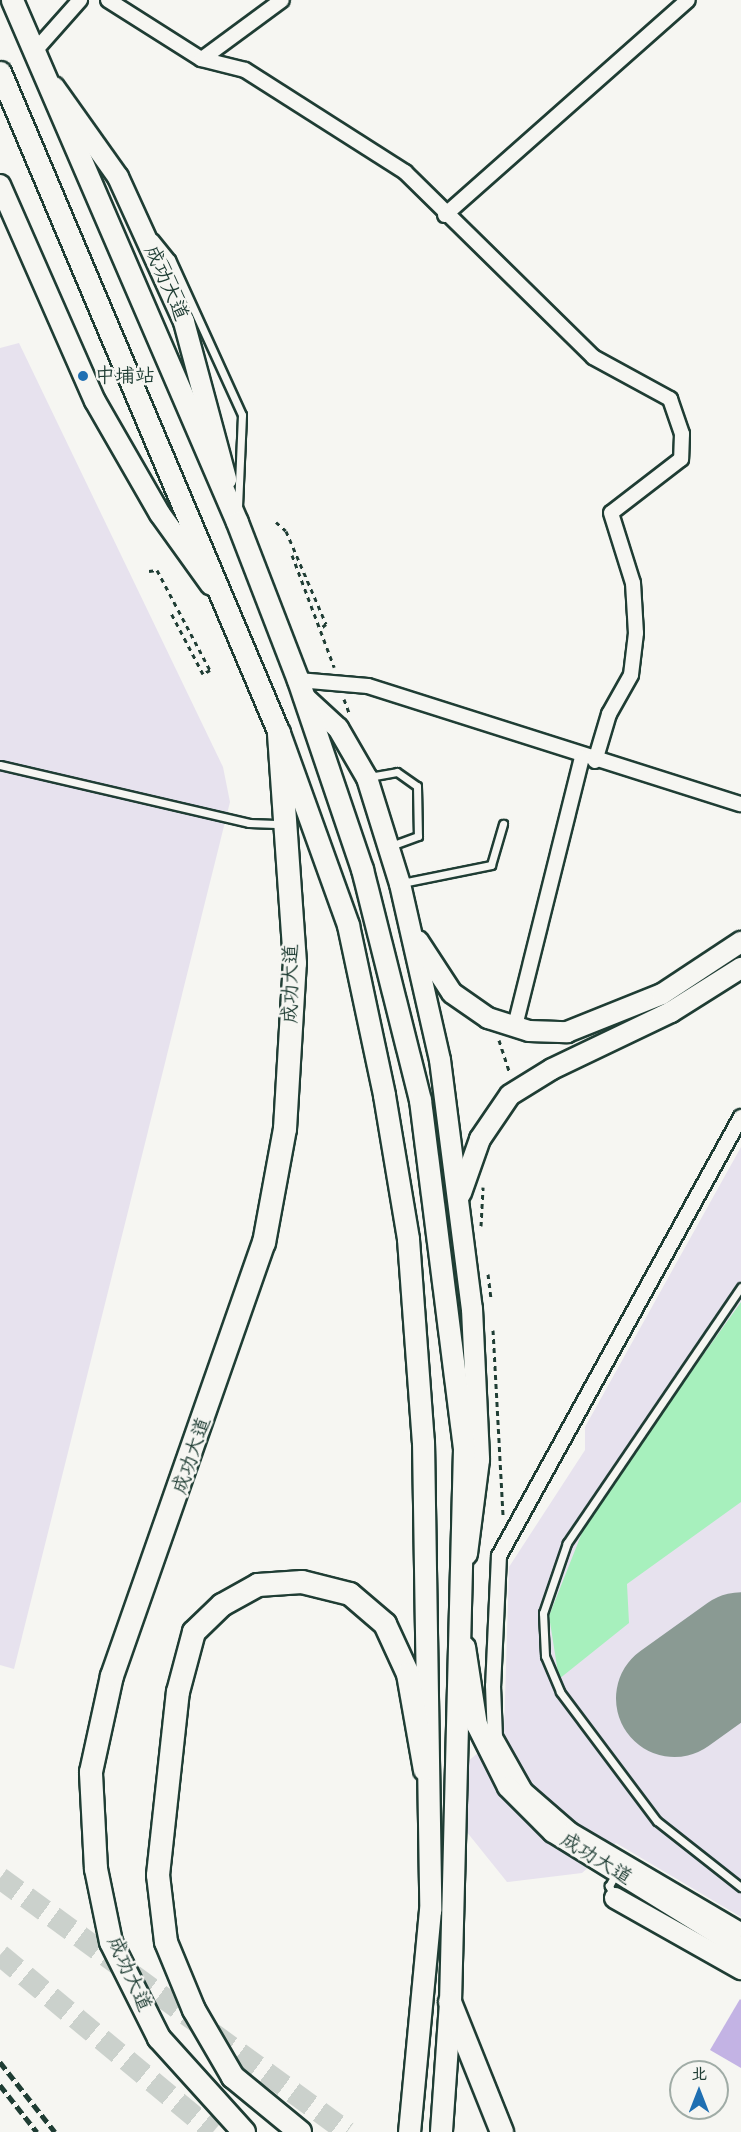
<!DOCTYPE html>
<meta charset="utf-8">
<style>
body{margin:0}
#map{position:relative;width:741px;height:2132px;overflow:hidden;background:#f6f6f2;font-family:"Architects Daughter","LXGW WenKai TC",sans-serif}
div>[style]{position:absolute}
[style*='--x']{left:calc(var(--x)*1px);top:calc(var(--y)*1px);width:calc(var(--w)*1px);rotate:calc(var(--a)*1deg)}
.built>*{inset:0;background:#e7e2ee}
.green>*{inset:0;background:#a7f0bd}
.runway>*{height:117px;margin:-58.5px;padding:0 58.5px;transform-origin:58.5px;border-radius:58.5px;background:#8a9a93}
.building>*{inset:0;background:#c3b3e4}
.trunk-tunnel>*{height:22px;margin-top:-11px;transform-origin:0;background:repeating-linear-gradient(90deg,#cbd1cc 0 22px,transparent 0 33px)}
.path>*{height:3px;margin-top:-1.5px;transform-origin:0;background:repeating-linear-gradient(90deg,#1f3d34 0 4.5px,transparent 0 9px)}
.roads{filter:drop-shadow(2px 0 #1f3d34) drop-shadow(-2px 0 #1f3d34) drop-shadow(0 2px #1f3d34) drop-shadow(0 -2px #1f3d34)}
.service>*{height:7px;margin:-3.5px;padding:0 3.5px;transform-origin:3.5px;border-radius:3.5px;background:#f6f6f2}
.minor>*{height:14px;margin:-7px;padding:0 7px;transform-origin:7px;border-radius:7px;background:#f6f6f2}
.secondary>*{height:20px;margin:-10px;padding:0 10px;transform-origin:10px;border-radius:10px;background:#f6f6f2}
.primary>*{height:21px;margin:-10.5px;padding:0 10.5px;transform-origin:10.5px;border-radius:10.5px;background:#f6f6f2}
.trunk>*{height:22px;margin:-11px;padding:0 11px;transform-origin:11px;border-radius:11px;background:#f6f6f2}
.rail>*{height:4.5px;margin-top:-2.25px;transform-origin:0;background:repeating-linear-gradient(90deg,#1f3d34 0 9px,transparent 0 13.5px)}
.dots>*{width:16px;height:16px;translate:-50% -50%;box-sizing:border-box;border:3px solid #f6f6f2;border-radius:50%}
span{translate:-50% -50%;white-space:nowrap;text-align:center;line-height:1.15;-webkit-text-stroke:5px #f6f6f2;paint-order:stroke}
.street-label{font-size:20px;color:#1f3d34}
.poi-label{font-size:20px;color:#1f3d34}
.left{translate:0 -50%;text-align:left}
.north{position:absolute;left:669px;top:2060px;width:60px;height:60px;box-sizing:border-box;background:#f6f6f2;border:2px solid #a0aca6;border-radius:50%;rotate:0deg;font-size:16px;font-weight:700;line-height:24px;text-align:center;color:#1f3d34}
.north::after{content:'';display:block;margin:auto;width:21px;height:27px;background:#1f6fb2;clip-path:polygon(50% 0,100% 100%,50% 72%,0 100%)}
</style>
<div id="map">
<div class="built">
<div style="clip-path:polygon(19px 343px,223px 767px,230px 802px,14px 1669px,0 1665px,0 348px)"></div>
<div style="clip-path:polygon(741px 1147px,741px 1917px,616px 1843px,582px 1873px,507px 1882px,458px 1821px,457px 1770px,504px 1732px,509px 1567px,585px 1450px,585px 1427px)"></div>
</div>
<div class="green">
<div style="clip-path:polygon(741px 1302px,741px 1502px,627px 1584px,629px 1623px,559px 1679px,549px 1616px,589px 1515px)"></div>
</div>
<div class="runway">
<div style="--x:674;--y:1698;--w:82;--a:-35.6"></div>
</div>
<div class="building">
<div style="clip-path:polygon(740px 1999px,741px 2000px,741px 2068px,710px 2050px)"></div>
</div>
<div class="trunk-tunnel">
<div style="--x:0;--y:1878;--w:430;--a:36.2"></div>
<div style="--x:0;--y:1955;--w:277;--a:39.7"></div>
</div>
<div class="path">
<div style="--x:276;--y:522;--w:13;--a:42"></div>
<div style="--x:286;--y:531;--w:101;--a:66.7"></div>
<div style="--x:326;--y:624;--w:6;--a:141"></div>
<div style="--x:292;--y:555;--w:120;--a:69.4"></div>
<div style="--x:149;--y:571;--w:8;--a:-7"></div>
<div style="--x:157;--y:570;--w:113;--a:62.1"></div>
<div style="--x:210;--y:670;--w:8;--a:150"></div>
<div style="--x:203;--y:674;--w:71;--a:-117.6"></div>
<div style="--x:344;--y:699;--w:15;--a:70"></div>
<div style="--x:499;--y:1040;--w:35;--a:72"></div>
<div style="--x:481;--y:1226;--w:39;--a:-87"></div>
<div style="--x:488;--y:1274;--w:23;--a:83"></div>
<div style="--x:493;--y:1330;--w:185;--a:86.9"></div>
</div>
<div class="roads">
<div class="service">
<div style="--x:154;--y:238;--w:27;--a:51"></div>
<div style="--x:171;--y:259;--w:171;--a:65.5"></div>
<div style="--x:242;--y:415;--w:93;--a:92.5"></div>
<div style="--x:0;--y:765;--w:256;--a:13.1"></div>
<div style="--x:249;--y:823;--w:34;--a:2"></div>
<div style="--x:369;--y:777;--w:28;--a:-10"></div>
<div style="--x:397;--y:772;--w:24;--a:35"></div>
<div style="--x:417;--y:786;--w:50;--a:88.9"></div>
<div style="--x:418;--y:836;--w:29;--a:160"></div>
<div style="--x:402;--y:883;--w:91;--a:-11.4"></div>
<div style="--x:491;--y:865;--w:43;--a:-73.7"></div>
<div style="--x:741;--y:1287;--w:310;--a:124.2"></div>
<div style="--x:567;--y:1543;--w:74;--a:108.9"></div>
<div style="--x:543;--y:1613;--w:43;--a:87.3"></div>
<div style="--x:545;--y:1656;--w:39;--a:67"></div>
<div style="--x:560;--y:1692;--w:161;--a:53.1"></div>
<div style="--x:657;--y:1821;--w:107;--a:38.2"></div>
<div style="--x:615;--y:1897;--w:13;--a:-119"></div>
<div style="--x:609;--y:1886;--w:13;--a:-61"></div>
</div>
<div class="minor">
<div style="--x:108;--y:0;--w:110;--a:32.4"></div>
<div style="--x:201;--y:59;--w:45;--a:14"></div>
<div style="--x:245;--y:70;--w:190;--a:32.5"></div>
<div style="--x:405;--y:172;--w:264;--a:44.5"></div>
<div style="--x:593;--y:357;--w:88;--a:28.6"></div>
<div style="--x:670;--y:399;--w:37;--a:71"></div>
<div style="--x:682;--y:434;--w:25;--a:92"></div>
<div style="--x:681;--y:459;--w:88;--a:142.4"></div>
<div style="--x:611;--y:513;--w:73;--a:72.6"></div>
<div style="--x:633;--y:583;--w:50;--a:86.6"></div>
<div style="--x:636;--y:633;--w:42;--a:96.8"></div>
<div style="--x:631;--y:675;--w:45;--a:119.4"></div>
<div style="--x:609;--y:714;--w:49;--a:106.6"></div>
<div style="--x:33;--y:53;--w:71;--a:-48.4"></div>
<div style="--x:202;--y:59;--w:99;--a:-36.4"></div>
<div style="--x:445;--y:215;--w:324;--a:-41.5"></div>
<div style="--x:298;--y:680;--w:70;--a:4.9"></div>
<div style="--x:368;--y:686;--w:391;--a:17.6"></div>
<div style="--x:515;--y:1026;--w:277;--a:-76"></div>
<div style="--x:741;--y:1117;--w:501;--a:118.87"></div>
<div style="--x:499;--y:1556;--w:130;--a:92.6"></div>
<div style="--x:493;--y:1686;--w:51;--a:87.8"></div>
<div style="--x:495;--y:1737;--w:61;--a:60.5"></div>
<div style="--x:525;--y:1790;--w:61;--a:41"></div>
<div style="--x:571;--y:1830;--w:197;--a:30.5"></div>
</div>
<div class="secondary">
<div style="--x:54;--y:87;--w:110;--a:54.6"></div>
<div style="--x:118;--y:177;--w:159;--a:65.5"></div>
<div style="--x:184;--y:322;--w:163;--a:75"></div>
<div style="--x:0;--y:185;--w:236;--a:66.3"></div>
<div style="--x:95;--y:401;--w:130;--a:60.1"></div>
<div style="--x:160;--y:514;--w:87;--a:54.3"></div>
<div style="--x:304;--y:697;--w:46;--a:42.4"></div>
<div style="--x:338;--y:728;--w:58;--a:59.9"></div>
<div style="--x:367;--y:778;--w:111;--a:72.7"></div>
<div style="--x:400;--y:884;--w:180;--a:77.2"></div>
<div style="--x:440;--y:1060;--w:251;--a:82.7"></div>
<div style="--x:472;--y:1309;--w:151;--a:87.3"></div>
<div style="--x:479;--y:1460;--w:95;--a:97.3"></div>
<div style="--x:418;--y:941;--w:62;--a:56.8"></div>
<div style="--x:452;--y:993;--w:44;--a:34.8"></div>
<div style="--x:488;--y:1018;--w:43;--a:17.6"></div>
<div style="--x:529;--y:1031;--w:38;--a:2"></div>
<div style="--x:567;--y:1032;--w:102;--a:-21.8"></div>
<div style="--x:662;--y:994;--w:95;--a:-33.4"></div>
<div style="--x:461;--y:1193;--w:57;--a:-70.6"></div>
<div style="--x:480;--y:1139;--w:53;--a:-55.7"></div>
<div style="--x:510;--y:1095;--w:49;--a:-31.8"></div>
<div style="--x:552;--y:1069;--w:132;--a:-25.6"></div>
<div style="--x:671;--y:1012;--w:83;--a:-32.2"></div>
<div style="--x:465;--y:1647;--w:79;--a:81.3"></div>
<div style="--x:477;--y:1725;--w:69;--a:63.4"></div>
<div style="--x:508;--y:1787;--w:64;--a:45"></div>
<div style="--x:553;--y:1832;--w:221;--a:31.7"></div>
<div style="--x:615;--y:1898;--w:145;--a:29.4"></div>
</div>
<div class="primary">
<div style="--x:12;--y:0;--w:568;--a:66.68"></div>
<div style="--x:237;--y:522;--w:169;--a:68.9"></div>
<div style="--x:298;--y:680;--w:200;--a:71.3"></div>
<div style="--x:362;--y:869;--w:238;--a:75.9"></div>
<div style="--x:420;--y:1100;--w:352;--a:82.8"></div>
<div style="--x:464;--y:1449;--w:553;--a:91.45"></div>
<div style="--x:450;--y:2002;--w:130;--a:94"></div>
<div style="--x:0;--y:72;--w:717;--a:67.12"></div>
<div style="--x:279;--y:733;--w:204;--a:70.2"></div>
<div style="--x:348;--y:925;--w:174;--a:78"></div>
<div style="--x:384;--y:1095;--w:146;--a:80.5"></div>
<div style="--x:408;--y:1239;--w:203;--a:85.8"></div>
<div style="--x:423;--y:1441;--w:469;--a:89.1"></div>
<div style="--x:430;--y:1910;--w:223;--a:95.4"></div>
</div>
<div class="trunk">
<div style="--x:450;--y:2002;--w:140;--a:68.2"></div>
<div style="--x:244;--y:2132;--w:127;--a:-132.1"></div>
<div style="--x:159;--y:2038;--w:107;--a:-116.6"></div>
<div style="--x:111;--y:1942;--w:75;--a:-101.6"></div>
<div style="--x:96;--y:1869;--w:97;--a:-93"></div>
<div style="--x:91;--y:1772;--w:98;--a:-77.7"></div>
<div style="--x:112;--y:1676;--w:459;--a:-70.7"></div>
<div style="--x:264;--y:1243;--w:116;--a:-79.6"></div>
<div style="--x:285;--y:1129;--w:166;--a:-86.6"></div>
<div style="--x:295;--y:963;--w:231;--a:-94"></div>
<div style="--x:300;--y:2132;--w:87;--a:-140.6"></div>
<div style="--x:233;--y:2077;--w:78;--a:-120.2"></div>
<div style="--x:194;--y:2010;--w:74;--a:-112.4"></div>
<div style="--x:166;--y:1942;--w:67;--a:-96.8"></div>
<div style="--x:158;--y:1875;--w:184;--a:-83.8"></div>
<div style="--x:178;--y:1692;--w:62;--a:-75.1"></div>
<div style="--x:194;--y:1632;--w:39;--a:-44"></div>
<div style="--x:222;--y:1605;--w:41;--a:-29.1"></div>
<div style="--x:258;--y:1585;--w:44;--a:-3.9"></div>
<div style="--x:302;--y:1582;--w:49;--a:14"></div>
<div style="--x:350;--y:1594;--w:46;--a:40.6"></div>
<div style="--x:385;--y:1624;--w:55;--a:65.3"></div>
<div style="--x:408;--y:1674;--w:97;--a:80"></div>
</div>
</div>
<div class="rail">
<div style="--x:0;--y:2062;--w:89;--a:51.8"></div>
<div style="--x:0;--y:2085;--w:60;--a:51.8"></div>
</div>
<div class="dots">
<div style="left:83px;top:376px;background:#1f6fb2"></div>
</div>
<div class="street-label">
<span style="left:166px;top:283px;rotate:66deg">成功大道</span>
<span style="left:291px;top:984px;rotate:-89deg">成功大道</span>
<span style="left:192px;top:1456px;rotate:-71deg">成功大道</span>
<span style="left:596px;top:1859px;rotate:32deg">成功大道</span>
<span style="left:129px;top:1974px;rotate:66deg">成功大道</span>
</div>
<div class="poi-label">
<span class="left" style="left:95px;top:376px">中埔站</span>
</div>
<div class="north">北</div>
</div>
